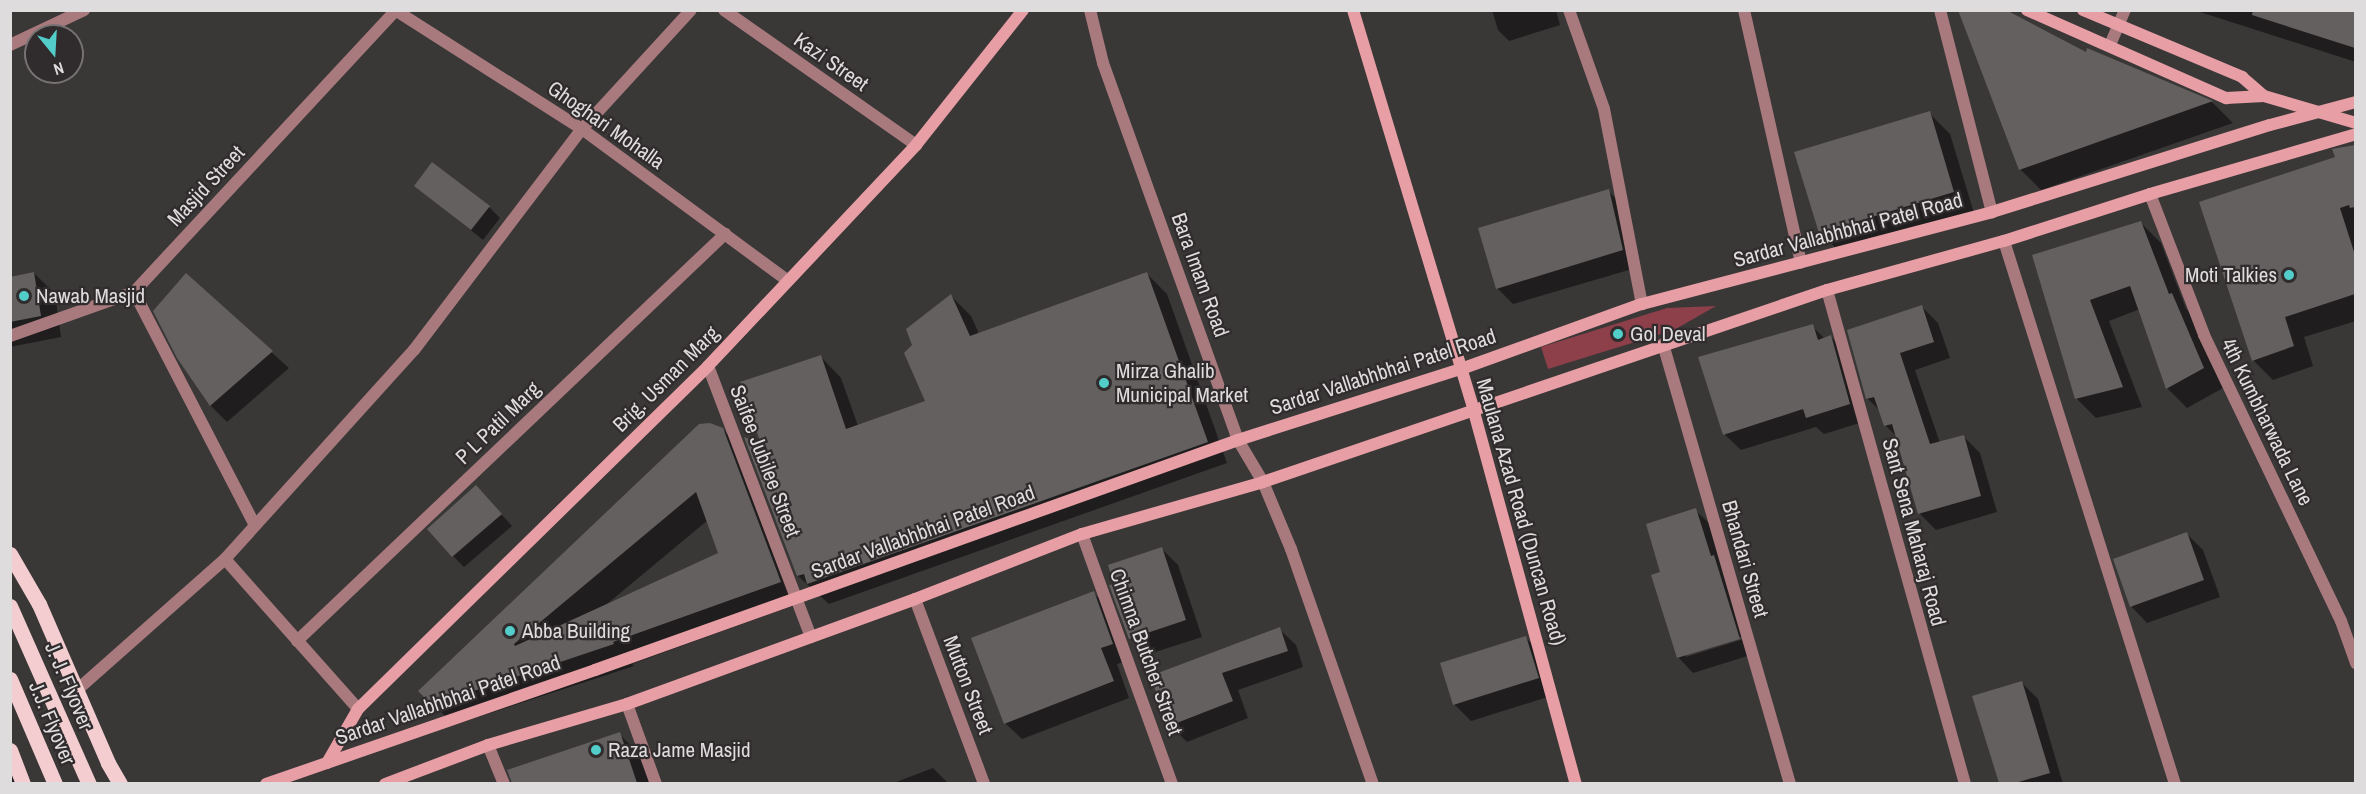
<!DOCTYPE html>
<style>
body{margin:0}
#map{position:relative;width:2366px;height:794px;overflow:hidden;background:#3a3737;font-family:"Archivo Narrow",sans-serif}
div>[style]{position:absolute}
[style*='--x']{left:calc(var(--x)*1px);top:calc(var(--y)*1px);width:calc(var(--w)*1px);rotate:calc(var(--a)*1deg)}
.green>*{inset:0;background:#8d3f4a}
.shadow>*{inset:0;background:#0007}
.building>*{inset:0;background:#646060}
.street>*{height:12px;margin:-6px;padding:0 6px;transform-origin:6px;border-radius:6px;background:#a87a7e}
.secondary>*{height:12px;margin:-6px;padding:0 6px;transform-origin:6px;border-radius:6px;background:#e79ea5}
.primary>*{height:15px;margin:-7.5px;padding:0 7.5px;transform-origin:7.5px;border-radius:7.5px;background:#f3cdcf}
.dots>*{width:16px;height:16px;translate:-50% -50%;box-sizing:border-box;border:3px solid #302c2d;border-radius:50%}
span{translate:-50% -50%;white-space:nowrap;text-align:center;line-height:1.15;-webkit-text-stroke:4.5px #302c2d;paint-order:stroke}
.street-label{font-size:21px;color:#dfdcdd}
.poi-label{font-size:21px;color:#dfdcdd}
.right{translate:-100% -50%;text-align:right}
.left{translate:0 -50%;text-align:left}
.frame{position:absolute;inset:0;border:12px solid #dfdcdd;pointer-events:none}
.north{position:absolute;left:24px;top:24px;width:60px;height:60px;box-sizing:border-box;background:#302c2d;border:2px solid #767273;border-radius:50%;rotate:162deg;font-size:16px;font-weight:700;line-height:24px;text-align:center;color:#dfdcdd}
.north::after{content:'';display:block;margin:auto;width:21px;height:27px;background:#53cdca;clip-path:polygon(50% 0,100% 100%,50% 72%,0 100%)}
</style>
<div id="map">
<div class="green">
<div style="clip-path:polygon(1716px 306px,1674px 330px,1548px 369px,1541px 347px,1667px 308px)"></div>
</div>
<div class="shadow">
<div style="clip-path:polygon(1492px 10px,1556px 10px,1560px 25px,1509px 41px,1498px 30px)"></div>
<div style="clip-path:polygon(2198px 10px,2356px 10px,2356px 62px,2200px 12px)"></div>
<div style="clip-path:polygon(2088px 50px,2213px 103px,2233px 123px,2041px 190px,2020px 169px)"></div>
<div style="clip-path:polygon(1929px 113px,1950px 134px,1974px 213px,1841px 253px,1820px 233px)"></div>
<div style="clip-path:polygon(2356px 146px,2356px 321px,2304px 337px,2313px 366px,2273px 380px,2253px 360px,2337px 158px,2334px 151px)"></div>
<div style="clip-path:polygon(416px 186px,489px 207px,500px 218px,483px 240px)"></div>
<div style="clip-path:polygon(1608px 191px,1625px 207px,1639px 267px,1513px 304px,1497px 288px)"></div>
<div style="clip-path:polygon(2141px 223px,2161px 243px,2186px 309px,2192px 315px,2223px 388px,2187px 408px,2167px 388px,2140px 309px,2109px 321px,2142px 407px,2096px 418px,2076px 398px,2034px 256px)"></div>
<div style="clip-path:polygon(34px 273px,55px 294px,61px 337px,10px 347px,10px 278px)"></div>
<div style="clip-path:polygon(1147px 274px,1167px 294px,1227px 463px,829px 604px,798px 576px,763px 446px,821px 357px,841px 378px,858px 426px,927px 402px,951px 296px,971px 316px,979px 334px)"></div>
<div style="clip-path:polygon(186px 276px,289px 368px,227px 422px,211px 406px,179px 357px)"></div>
<div style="clip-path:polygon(1922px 307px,1938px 323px,1950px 358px,1915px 370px,1940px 443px,1964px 437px,1980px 453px,1997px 512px,1936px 530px,1919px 513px,1898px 438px,1886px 426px,1881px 412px,1867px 398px)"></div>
<div style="clip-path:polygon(1812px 326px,1825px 339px,1831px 337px,1847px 354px,1866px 421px,1824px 434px,1816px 427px,1741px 450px,1724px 434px)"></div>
<div style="clip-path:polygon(evenodd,722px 429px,744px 451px,801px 603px,632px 664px,634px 666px,454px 725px,420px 691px,722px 429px,708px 520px,720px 554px,607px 604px,708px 520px)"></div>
<div style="clip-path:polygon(476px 487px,512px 526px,464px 567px,453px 556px)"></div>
<div style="clip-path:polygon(evenodd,1695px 510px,1711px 525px,1754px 654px,1693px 673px,1678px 657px,1662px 573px,1695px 510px,1746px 635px,1747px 638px,1686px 657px,1686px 654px,1746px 635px)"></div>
<div style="clip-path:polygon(2186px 533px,2203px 550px,2220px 597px,2147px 623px,2131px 606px)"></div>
<div style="clip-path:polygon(1162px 549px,1178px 565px,1202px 637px,1146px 655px,1130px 638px)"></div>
<div style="clip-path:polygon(1093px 593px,1110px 609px,1128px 661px,1117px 664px,1129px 698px,1022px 739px,1005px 723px)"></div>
<div style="clip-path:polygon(1279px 629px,1296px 645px,1303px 667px,1238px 690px,1248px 718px,1187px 742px,1170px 725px,1152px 677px)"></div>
<div style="clip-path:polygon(1526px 638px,1542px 655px,1554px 695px,1471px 721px,1454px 704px)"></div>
<div style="clip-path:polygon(2021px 682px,2038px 699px,2063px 784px,2000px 784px,1974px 697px)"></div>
<div style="clip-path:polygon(619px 734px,641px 755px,650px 784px,519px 784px,515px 769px)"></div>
<div style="clip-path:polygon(933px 768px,949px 784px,891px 784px)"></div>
<div style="clip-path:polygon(10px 771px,16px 784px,10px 784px)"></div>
</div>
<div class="building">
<div style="clip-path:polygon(1958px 10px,2006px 10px,2086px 52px,2087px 48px,2213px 101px,2019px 170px)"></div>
<div style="clip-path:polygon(2253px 10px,2355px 10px,2355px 48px,2252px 15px)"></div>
<div style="clip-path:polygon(1930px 111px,1954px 192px,1819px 233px,1794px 152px)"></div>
<div style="clip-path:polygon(2355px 145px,2355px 207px,2350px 208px,2349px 205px,2340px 208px,2355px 255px,2355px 294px,2285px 317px,2294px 346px,2252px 361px,2199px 202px,2335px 157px,2332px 149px)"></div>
<div style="clip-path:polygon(432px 162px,490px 206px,471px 230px,414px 186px)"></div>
<div style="clip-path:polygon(1609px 189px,1623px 250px,1496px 289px,1478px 228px)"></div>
<div style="clip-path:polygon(2141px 221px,2169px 294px,2172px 293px,2204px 368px,2166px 389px,2130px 286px,2090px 300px,2123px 387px,2075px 399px,2032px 255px)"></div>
<div style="clip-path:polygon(34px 272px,41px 316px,10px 322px,10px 277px)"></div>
<div style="clip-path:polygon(1147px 272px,1208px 442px,807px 584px,804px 574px,797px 576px,744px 437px,761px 444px,740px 382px,821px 355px,846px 429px,925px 401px,904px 353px,912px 345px,906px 329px,951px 294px,970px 336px)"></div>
<div style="clip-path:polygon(186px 273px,273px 351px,210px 406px,177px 358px,153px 311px)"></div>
<div style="clip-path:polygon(1922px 305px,1934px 342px,1900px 353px,1930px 444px,1964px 435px,1981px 496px,1918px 514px,1892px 424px,1884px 426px,1874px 397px,1866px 399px,1847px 330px)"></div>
<div style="clip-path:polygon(1813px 324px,1818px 340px,1831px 335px,1850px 404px,1806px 418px,1803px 409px,1723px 435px,1698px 357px)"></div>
<div style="clip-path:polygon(evenodd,710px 423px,723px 428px,781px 582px,613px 642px,614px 644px,432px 705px,418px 691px,699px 424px,710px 423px,696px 492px,718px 553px,515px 646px,514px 644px,696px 492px)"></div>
<div style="clip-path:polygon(476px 485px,502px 514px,452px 557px,427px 529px)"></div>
<div style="clip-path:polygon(1696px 508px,1711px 556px,1714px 555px,1740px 639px,1677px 658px,1651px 575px,1660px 572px,1646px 524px)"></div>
<div style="clip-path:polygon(2187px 532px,2204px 580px,2130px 607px,2113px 559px)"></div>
<div style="clip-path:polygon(1162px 547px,1186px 620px,1129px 639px,1109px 585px,1114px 584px,1108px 565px)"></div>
<div style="clip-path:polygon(1094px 591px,1113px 644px,1101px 648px,1114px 681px,1004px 724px,971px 638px)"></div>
<div style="clip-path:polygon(1280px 627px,1288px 651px,1222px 673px,1233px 701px,1169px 726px,1150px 676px)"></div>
<div style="clip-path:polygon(1526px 636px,1539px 678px,1453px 705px,1440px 663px)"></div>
<div style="clip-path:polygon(2022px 681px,2050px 773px,2015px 783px,1999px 783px,1972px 696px)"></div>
<div style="clip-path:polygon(620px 732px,637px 783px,512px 783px,507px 770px)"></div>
</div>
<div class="street">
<div style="--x:395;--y:10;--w:222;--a:32.5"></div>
<div style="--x:582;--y:129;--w:256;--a:36.4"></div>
<div style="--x:724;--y:10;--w:235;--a:35.1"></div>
<div style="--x:1090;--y:10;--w:55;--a:76.2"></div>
<div style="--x:1103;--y:63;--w:400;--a:70.3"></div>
<div style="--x:1238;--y:440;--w:49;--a:59.2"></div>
<div style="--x:1263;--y:482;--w:73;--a:67.3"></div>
<div style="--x:1291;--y:549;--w:249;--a:70.8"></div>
<div style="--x:1569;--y:10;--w:105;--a:70.5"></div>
<div style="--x:1604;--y:109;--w:199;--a:79"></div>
<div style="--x:1744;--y:10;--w:259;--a:77.3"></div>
<div style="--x:1940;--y:10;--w:209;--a:75.6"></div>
<div style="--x:10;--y:45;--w:82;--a:-25.3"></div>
<div style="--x:2110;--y:45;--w:38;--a:-67"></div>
<div style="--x:2150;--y:194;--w:151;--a:69"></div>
<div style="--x:2204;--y:335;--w:317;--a:64.4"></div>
<div style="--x:2341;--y:621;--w:45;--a:70.3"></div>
<div style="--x:2004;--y:241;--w:569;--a:72.52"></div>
<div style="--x:1827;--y:290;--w:513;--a:74.39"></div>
<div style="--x:134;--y:292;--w:263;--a:62.6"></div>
<div style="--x:10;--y:336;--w:132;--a:-19.5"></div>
<div style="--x:134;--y:292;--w:385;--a:-47.1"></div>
<div style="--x:1663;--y:344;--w:458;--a:73.9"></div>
<div style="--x:708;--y:366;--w:290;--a:69.2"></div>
<div style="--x:1082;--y:534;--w:266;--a:70.2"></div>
<div style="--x:225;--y:559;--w:200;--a:48.4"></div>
<div style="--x:915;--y:599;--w:197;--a:69.5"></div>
<div style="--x:297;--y:641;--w:591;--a:-43.56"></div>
<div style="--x:77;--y:690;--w:198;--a:-41.5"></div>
<div style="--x:225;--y:559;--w:282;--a:-47.9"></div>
<div style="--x:414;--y:350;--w:278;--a:-52.8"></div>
<div style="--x:582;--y:129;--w:161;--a:-47.5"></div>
<div style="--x:627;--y:704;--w:85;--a:70.1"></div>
<div style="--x:488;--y:745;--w:42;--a:67.7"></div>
</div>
<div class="secondary">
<div style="--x:1353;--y:10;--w:420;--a:73.2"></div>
<div style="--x:1474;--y:412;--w:386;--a:74.7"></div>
<div style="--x:2027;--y:10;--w:218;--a:23.9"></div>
<div style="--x:2226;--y:98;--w:38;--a:-3"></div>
<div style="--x:2083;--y:10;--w:173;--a:22.8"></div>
<div style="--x:2242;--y:77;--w:29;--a:41"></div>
<div style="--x:2264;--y:96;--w:96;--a:16.4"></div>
<div style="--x:327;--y:763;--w:62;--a:-60.1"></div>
<div style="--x:358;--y:709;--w:490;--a:-44.4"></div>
<div style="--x:708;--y:366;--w:303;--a:-46.7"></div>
<div style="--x:916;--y:145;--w:172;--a:-51.6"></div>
<div style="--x:266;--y:784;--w:348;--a:-19.1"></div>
<div style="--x:595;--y:670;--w:683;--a:-19.68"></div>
<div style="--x:1238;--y:440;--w:234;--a:-17.7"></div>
<div style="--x:1461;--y:369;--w:192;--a:-19.8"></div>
<div style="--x:1642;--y:304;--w:362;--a:-14.7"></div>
<div style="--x:1992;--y:212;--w:291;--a:-17.4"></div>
<div style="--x:2270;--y:125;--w:89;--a:-15"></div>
<div style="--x:385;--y:784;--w:110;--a:-20.7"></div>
<div style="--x:488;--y:745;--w:145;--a:-16.4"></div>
<div style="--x:627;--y:704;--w:307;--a:-20"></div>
<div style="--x:915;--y:599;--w:179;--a:-21.3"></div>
<div style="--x:1082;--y:534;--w:188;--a:-16"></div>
<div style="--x:1263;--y:482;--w:596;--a:-18.8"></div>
<div style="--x:1827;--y:290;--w:184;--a:-15.5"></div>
<div style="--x:2004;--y:241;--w:153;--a:-17.8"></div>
<div style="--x:2150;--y:194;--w:215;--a:-16.2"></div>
</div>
<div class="primary">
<div style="--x:10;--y:554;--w:58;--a:59.9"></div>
<div style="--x:39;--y:604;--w:173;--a:66.5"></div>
<div style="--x:108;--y:763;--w:24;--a:60"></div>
<div style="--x:10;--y:606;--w:195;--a:66.1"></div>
<div style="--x:10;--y:679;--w:114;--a:66.8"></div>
<div style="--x:10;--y:750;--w:36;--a:69"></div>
</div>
<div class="dots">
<div style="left:2289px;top:275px;background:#53cdca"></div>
<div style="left:24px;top:296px;background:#53cdca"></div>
<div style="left:1618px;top:334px;background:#53cdca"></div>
<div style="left:1104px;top:383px;background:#53cdca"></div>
<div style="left:510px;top:631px;background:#53cdca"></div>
<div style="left:596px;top:750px;background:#53cdca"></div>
</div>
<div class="street-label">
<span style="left:831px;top:62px;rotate:35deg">Kazi Street</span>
<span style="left:606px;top:125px;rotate:35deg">Ghoghari Mohalla</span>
<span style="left:206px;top:186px;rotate:-47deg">Masjid Street</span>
<span style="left:1848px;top:230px;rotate:-15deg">Sardar Vallabhbhai Patel Road</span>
<span style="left:1200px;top:275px;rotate:70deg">Bara Imam Road</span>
<span style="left:1383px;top:372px;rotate:-18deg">Sardar Vallabhbhai Patel Road</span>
<span style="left:666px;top:379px;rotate:-45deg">Brig. Usman Marg</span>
<span style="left:2267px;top:422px;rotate:64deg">4th Kumbharwada Lane</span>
<span style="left:498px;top:423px;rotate:-44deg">P L Patil Marg</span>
<span style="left:765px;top:461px;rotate:69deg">Saifee Jubilee Street</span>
<span style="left:1521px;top:512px;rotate:74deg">Maulana Azad Road (Duncan Road)</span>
<span style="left:923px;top:532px;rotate:-20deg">Sardar Vallabhbhai Patel Road</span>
<span style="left:1914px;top:532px;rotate:75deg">Sant Sena Maharaj Road</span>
<span style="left:1745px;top:559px;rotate:74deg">Bhandari Street</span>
<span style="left:1146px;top:652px;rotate:70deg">Chimna Butcher Street</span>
<span style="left:968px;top:685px;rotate:69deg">Mutton Street</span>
<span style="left:69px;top:686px;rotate:67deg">J. J. Flyover</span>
<span style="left:448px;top:700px;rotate:-19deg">Sardar Vallabhbhai Patel Road</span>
<span style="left:52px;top:723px;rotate:67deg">J.J. Flyover</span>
</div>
<div class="poi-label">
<span class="right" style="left:2277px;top:275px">Moti Talkies</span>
<span class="left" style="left:36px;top:296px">Nawab Masjid</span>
<span class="left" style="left:1630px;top:334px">Gol Deval</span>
<span class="left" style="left:1116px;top:383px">Mirza Ghalib<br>Municipal Market</span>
<span class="left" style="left:522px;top:631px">Abba Building</span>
<span class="left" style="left:608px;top:750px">Raza Jame Masjid</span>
</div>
<div class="frame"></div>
<div class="north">N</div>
</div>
